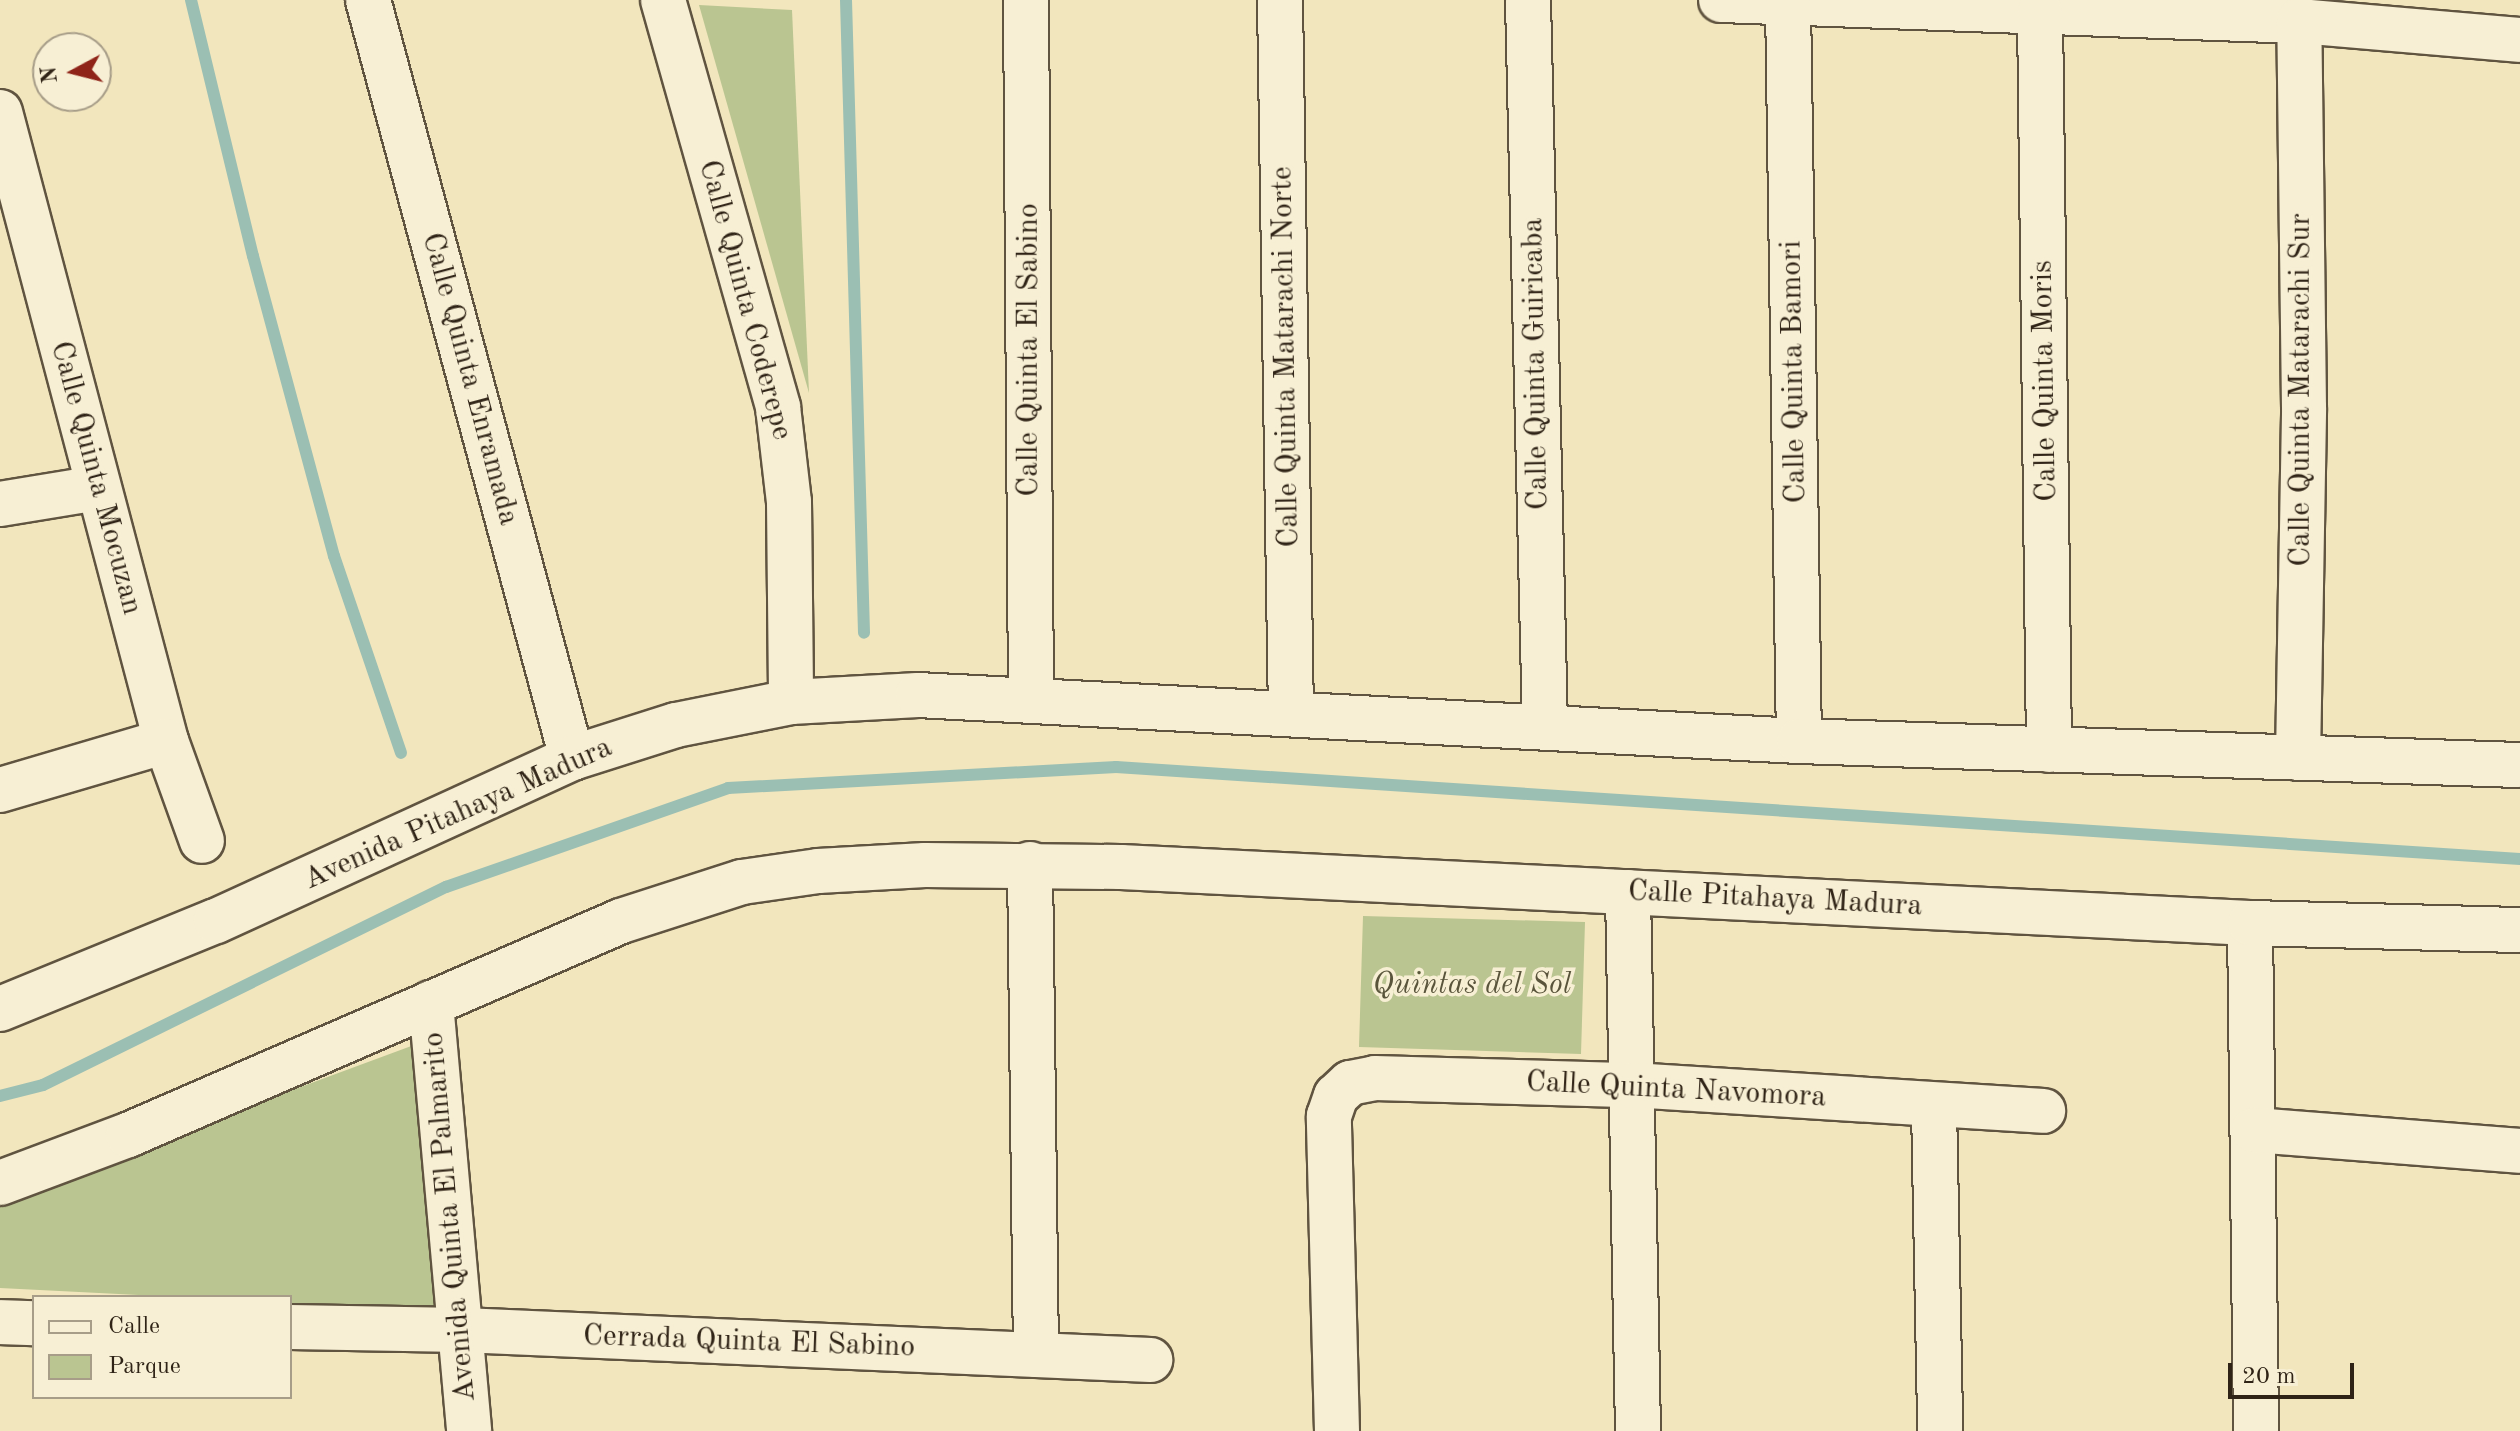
<!DOCTYPE html>
<style>
body{margin:0}
#map{position:relative;width:2520px;height:1431px;overflow:hidden;background:#f2e6bd;font-family:"Old Standard TT",serif}
div>[style]{position:absolute}
[style*='--x']{left:calc(var(--x)*1px);top:calc(var(--y)*1px);width:calc(var(--w)*1px);rotate:calc(var(--a)*1deg)}
.green>*{inset:0;background:#bac591}
.stream>*{height:12px;margin:-6px;padding:0 6px;transform-origin:6px;border-radius:6px;background:#9bbfb3}
.roads{filter:drop-shadow(2px 0 #605440) drop-shadow(-2px 0 #605440) drop-shadow(0 2px #605440) drop-shadow(0 -2px #605440)}
.minor>*{height:44px;margin:-22px;padding:0 22px;transform-origin:22px;border-radius:22px;background:#f7efd4}
span{translate:-50% -50%;white-space:nowrap;text-align:center;line-height:1.15;-webkit-text-stroke:7px #f7efd4;paint-order:stroke}
.street-label{font-size:30px;color:#2f2316}
.park-label{font-size:30px;color:#59543b;font-style:italic}
.legend{position:absolute;left:32px;top:1295px;width:260px;height:104px;box-sizing:border-box;background:#f7efd4;border:2px solid #a79d88;margin:0;padding:10px 14px;list-style:none;font-size:24px;color:#2f2316}
.legend li{display:flex;align-items:center;gap:16px;height:40px}
.legend b{width:40px;border:2px solid #a79d88}
.north{position:absolute;left:32px;top:32px;width:80px;height:80px;box-sizing:border-box;background:#f7efd4;border:2px solid #a79d88;border-radius:50%;rotate:263deg;font-size:22px;font-weight:700;line-height:32px;text-align:center;color:#2f2316}
.north::after{content:'';display:block;margin:auto;width:28px;height:36px;background:#8f2418;clip-path:polygon(50% 0,100% 100%,50% 72%,0 100%)}
.scale{position:absolute;left:2228px;top:1363px;width:126px;height:36px;box-sizing:border-box;border:4px solid #2f2316;border-top:0;padding-left:10px;font-size:24px;line-height:28px;white-space:nowrap;color:#2f2316;-webkit-text-stroke:6px #f7efd4;paint-order:stroke}
</style>
<div id="map">
<div class="green">
<div style="clip-path:polygon(699px 5px,792px 10px,809px 393px)"></div>
<div style="clip-path:polygon(1363px 916px,1585px 922px,1581px 1054px,1359px 1047px)"></div>
<div style="clip-path:polygon(414px 1045px,437px 1311px,290px 1303px,290px 1297px,178px 1297px,0 1288px,0 1198px)"></div>
</div>
<div class="stream">
<div style="--x:191;--y:0;--w:263;--a:76.4"></div>
<div style="--x:253;--y:256;--w:311;--a:74.9"></div>
<div style="--x:334;--y:556;--w:208;--a:71.2"></div>
<div style="--x:846;--y:0;--w:633;--a:88.37"></div>
<div style="--x:0;--y:1096;--w:44;--a:-14.3"></div>
<div style="--x:43;--y:1085;--w:449;--a:-26.2"></div>
<div style="--x:446;--y:887;--w:299;--a:-19.3"></div>
<div style="--x:728;--y:788;--w:389;--a:-3.1"></div>
<div style="--x:1116;--y:767;--w:1407;--a:3.75"></div>
</div>
<div class="roads">
<div class="minor">
<div style="--x:368;--y:0;--w:785;--a:74.94"></div>
<div style="--x:663;--y:0;--w:423;--a:74.2"></div>
<div style="--x:778;--y:407;--w:96;--a:83.4"></div>
<div style="--x:789;--y:502;--w:200;--a:89.4"></div>
<div style="--x:1026;--y:0;--w:700;--a:89.59"></div>
<div style="--x:1280;--y:0;--w:713;--a:89.12"></div>
<div style="--x:1528;--y:0;--w:727;--a:88.66"></div>
<div style="--x:1721;--y:0;--w:578;--a:2.08"></div>
<div style="--x:2299;--y:21;--w:222;--a:4.9"></div>
<div style="--x:1788;--y:2;--w:739;--a:89.15"></div>
<div style="--x:2040;--y:12;--w:738;--a:89.3"></div>
<div style="--x:0;--y:112;--w:651;--a:75.22"></div>
<div style="--x:166;--y:741;--w:106;--a:70.2"></div>
<div style="--x:0;--y:504;--w:99;--a:-9.3"></div>
<div style="--x:2298;--y:758;--w:350;--a:-89"></div>
<div style="--x:2304;--y:408;--w:387;--a:-90.7"></div>
<div style="--x:0;--y:790;--w:173;--a:-16.4"></div>
<div style="--x:1030;--y:864;--w:491;--a:89.3"></div>
<div style="--x:1628;--y:892;--w:539;--a:88.94"></div>
<div style="--x:2250;--y:923;--w:508;--a:89.32"></div>
<div style="--x:431;--y:1003;--w:430;--a:84.9"></div>
<div style="--x:0;--y:1009;--w:233;--a:-22.2"></div>
<div style="--x:216;--y:921;--w:392;--a:-24.6"></div>
<div style="--x:572;--y:758;--w:109;--a:-17.6"></div>
<div style="--x:676;--y:725;--w:117;--a:-11.3"></div>
<div style="--x:791;--y:702;--w:127;--a:-3.2"></div>
<div style="--x:918;--y:695;--w:882;--a:2.99"></div>
<div style="--x:1799;--y:741;--w:721;--a:1.91"></div>
<div style="--x:1934;--y:1106;--w:325;--a:88.9"></div>
<div style="--x:2254;--y:1130;--w:267;--a:4.5"></div>
<div style="--x:0;--y:1183;--w:137;--a:-20.6"></div>
<div style="--x:128;--y:1135;--w:537;--a:-23.46"></div>
<div style="--x:621;--y:921;--w:127;--a:-17.9"></div>
<div style="--x:742;--y:882;--w:77;--a:-8.2"></div>
<div style="--x:818;--y:871;--w:107;--a:-3.2"></div>
<div style="--x:925;--y:865;--w:196;--a:0.6"></div>
<div style="--x:1121;--y:867;--w:1130;--a:2.84"></div>
<div style="--x:2250;--y:923;--w:270;--a:1.5"></div>
<div style="--x:0;--y:1322;--w:34;--a:2"></div>
<div style="--x:290;--y:1327;--w:172;--a:1"></div>
<div style="--x:462;--y:1330;--w:689;--a:2.5"></div>
<div style="--x:1337;--y:1431;--w:315;--a:-91.5"></div>
<div style="--x:1329;--y:1116;--w:21;--a:-71"></div>
<div style="--x:1336;--y:1096;--w:19;--a:-43"></div>
<div style="--x:1350;--y:1083;--w:25;--a:-11"></div>
<div style="--x:1375;--y:1078;--w:257;--a:1.6"></div>
<div style="--x:1632;--y:1085;--w:412;--a:3.6"></div>
</div>
</div>
<div class="street-label">
<span style="left:745px;top:300px;rotate:75deg">Calle Quinta Coderepe</span>
<span style="left:1029px;top:350px;rotate:-90deg">Calle Quinta El Sabino</span>
<span style="left:1286px;top:357px;rotate:-91deg">Calle Quinta Matarachi Norte</span>
<span style="left:1536px;top:364px;rotate:-91deg">Calle Quinta Guiricaba</span>
<span style="left:1794px;top:372px;rotate:-91deg">Calle Quinta Bamori</span>
<span style="left:470px;top:379px;rotate:75deg">Calle Quinta Enramada</span>
<span style="left:2045px;top:381px;rotate:-91deg">Calle Quinta Moris</span>
<span style="left:2301px;top:390px;rotate:-90deg">Calle Quinta Matarachi Sur</span>
<span style="left:96px;top:478px;rotate:75deg">Calle Quinta Mocuzan</span>
<span style="left:458px;top:814px;rotate:-24deg">Avenida Pitahaya Madura</span>
<span style="left:1775px;top:899px;rotate:3deg">Calle Pitahaya Madura</span>
<span style="left:1676px;top:1090px;rotate:3deg">Calle Quinta Navomora</span>
<span style="left:450px;top:1217px;rotate:-95deg">Avenida Quinta El Palmarito</span>
<span style="left:749px;top:1342px;rotate:2deg">Cerrada Quinta El Sabino</span>
</div>
<div class="park-label">
<span style="left:1472px;top:985px">Quintas del Sol</span>
</div>
<ul class="legend">
<li><b style="height:10px;background:#f7efd4"></b>Calle</li>
<li><b style="height:22px;background:#bac591"></b>Parque</li>
</ul>
<div class="north">N</div>
<div class="scale">20 m</div>
</div>
